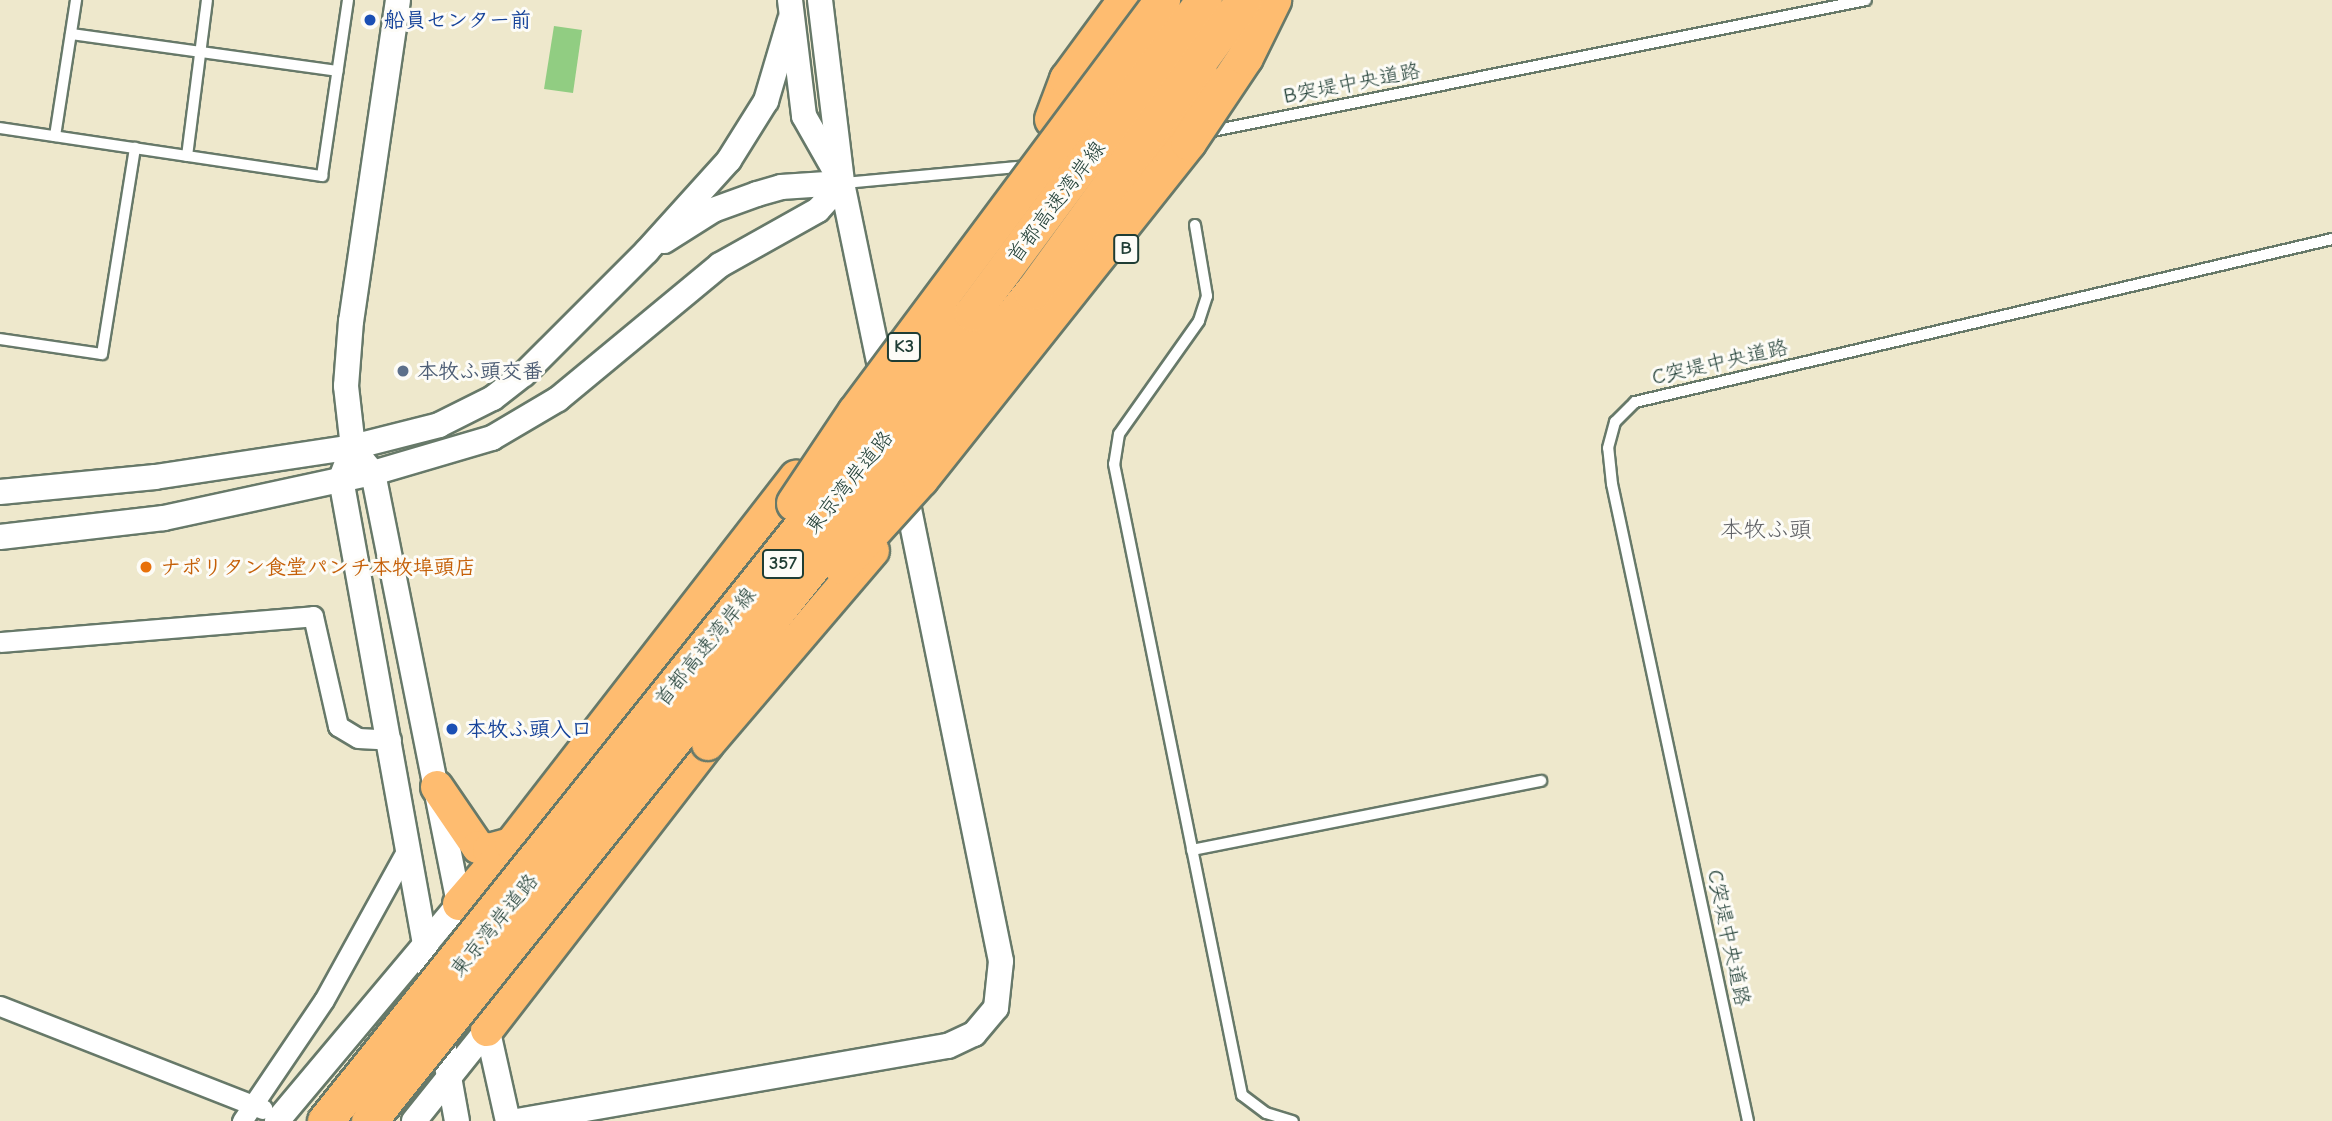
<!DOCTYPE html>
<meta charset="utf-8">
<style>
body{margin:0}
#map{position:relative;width:2332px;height:1121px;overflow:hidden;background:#eee8cc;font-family:"Comic Neue","Klee One",sans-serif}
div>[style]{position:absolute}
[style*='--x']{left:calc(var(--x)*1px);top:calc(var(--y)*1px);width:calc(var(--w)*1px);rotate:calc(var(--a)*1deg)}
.green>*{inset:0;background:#91cd82}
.roads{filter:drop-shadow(2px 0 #677969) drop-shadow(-2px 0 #677969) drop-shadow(0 2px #677969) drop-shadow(0 -2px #677969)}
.service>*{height:10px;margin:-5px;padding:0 5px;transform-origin:5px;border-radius:5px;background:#fff}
.minor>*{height:19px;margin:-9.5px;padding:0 9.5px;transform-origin:9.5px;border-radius:9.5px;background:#fff}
.tertiary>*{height:24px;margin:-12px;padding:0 12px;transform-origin:12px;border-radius:12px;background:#fff}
.trunk>*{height:32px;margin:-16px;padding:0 16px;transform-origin:16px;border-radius:16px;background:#febc70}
.motorway>*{height:35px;margin:-17.5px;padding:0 17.5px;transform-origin:17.5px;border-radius:17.5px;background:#febc70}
.bridges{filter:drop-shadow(2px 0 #677969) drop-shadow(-2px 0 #677969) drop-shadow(0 2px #677969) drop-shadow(0 -2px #677969)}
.trunk-bridge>*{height:32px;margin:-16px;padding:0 16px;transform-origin:16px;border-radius:16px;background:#febc70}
.motorway-bridge>*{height:35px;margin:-17.5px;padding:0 17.5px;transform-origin:17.5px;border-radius:17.5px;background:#febc70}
.dots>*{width:19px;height:19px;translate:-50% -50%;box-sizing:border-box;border:4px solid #fdfcf7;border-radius:50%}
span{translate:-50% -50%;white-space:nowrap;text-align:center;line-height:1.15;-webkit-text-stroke:6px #fdfcf7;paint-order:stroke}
.shield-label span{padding:2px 5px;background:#fdfcf7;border:2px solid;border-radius:5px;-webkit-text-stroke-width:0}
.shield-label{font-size:19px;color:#1f3d34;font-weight:700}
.transit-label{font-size:21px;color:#164399;font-weight:700}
.left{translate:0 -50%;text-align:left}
.street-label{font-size:21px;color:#1f3d34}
.service-label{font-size:21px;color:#4e5e75;font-weight:700}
.food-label{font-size:21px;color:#c56008;font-weight:700}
.neighbourhood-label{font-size:23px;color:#5d5f63}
</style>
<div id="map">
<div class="green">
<div style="clip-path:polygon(554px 26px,582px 30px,573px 93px,544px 89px)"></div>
</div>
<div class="roads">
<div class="service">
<div style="--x:71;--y:34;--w:269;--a:7.9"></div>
<div style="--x:0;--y:128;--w:326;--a:8.5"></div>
<div style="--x:322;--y:176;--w:178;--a:-81.6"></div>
<div style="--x:1207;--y:132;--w:672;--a:-11.33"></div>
<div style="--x:55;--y:136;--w:138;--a:-81.2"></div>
<div style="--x:187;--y:156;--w:157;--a:-82.7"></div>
<div style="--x:844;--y:183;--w:185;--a:-5.3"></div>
<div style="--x:1195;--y:225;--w:72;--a:80.4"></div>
<div style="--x:1207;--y:296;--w:26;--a:108"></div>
<div style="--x:1199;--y:321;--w:138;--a:125.3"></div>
<div style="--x:1119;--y:434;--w:30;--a:99"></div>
<div style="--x:1114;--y:464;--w:644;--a:78.53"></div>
<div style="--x:1242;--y:1095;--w:30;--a:37"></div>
<div style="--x:1266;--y:1113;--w:28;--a:17"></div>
<div style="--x:0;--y:339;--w:103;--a:8.4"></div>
<div style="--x:102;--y:354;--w:209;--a:-80.9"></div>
<div style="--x:1192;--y:850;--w:356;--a:-11.2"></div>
<div style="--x:1748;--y:1121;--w:651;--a:-102.05"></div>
<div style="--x:1612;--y:484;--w:36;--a:-96"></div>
<div style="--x:1608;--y:448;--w:27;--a:-75"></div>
<div style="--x:1615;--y:422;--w:28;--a:-45"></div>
<div style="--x:1635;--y:402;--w:716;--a:-13.16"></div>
</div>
<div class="minor">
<div style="--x:0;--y:642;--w:314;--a:-4.7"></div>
<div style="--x:313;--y:616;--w:113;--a:77.2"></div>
<div style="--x:338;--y:726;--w:23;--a:31"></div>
<div style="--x:358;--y:738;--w:33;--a:3"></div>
<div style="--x:0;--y:1006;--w:282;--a:21.4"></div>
<div style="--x:242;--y:1121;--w:146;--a:-55.9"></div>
<div style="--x:324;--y:1000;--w:174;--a:-61.1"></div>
</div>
<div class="tertiary">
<div style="--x:398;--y:0;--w:324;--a:98.3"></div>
<div style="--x:351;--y:321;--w:65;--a:94.4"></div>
<div style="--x:346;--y:386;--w:61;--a:83.5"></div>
<div style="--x:353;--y:447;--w:34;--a:111"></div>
<div style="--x:341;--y:479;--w:652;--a:79.76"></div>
<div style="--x:790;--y:0;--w:117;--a:83.1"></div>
<div style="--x:804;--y:116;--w:67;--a:60.4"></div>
<div style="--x:820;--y:0;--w:184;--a:83.1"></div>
<div style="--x:842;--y:183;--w:207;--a:78.3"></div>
<div style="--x:664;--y:241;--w:58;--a:-32.3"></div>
<div style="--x:713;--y:210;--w:47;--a:-20"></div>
<div style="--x:757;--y:194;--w:25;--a:-16"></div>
<div style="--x:781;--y:187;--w:61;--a:-3.8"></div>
<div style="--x:364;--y:462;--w:14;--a:51"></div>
<div style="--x:373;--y:473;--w:453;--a:78.7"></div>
<div style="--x:0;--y:492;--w:156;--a:-5.5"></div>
<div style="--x:155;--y:477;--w:200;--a:-8.6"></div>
<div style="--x:353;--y:447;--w:89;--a:-14.3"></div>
<div style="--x:439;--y:425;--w:60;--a:-26.6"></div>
<div style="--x:493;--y:398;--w:39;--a:-38"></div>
<div style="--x:524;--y:374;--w:173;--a:-45"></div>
<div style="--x:646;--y:252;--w:124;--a:-47.9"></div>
<div style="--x:729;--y:160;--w:70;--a:-57.9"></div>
<div style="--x:766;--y:101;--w:84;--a:-73.5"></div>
<div style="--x:0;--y:537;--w:165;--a:-6.6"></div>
<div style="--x:164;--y:518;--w:214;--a:-12.2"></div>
<div style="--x:373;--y:473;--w:124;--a:-16.4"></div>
<div style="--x:492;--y:438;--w:77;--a:-30.6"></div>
<div style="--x:558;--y:399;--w:210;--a:-39.6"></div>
<div style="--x:720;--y:265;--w:112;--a:-29.3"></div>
<div style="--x:818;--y:210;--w:36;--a:-48"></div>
<div style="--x:484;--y:1014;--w:110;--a:77.4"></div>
<div style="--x:277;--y:1121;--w:283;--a:-50"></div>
<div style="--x:414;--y:1121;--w:117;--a:-51.3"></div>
<div style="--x:517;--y:1121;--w:437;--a:-9.9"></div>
<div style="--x:948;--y:1046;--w:29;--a:-25"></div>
<div style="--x:974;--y:1034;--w:34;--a:-50"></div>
<div style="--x:996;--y:1008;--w:47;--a:-83.9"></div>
<div style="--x:1001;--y:961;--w:487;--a:-101.5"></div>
</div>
<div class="trunk">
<div style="--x:437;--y:787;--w:73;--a:55.7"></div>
<div style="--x:478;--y:847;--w:11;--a:15"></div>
<div style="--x:489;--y:850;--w:23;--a:-15"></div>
<div style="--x:459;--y:904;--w:79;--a:-49.1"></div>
<div style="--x:511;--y:844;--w:465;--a:-52.2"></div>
<div style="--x:487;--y:1030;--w:361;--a:-52.3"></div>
</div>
<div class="motorway">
<div style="--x:1052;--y:119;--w:43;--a:-69.4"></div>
<div style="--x:1067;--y:79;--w:98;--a:-53.7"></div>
</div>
</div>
<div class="bridges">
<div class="trunk-bridge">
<div style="--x:1127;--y:196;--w:140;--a:-56.1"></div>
<div style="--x:708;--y:744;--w:254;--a:-49.5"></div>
</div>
<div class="motorway-bridge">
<div style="--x:794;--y:503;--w:110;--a:-56.2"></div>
<div style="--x:855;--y:412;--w:514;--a:-53.31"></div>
<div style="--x:841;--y:566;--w:118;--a:-47.8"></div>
<div style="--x:920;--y:479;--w:431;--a:-51.5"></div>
<div style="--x:1188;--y:142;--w:102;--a:-56.2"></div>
<div style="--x:1245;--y:57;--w:64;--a:-63.8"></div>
<div style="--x:325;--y:1121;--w:1035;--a:-51.31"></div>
<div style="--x:972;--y:313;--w:390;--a:-53.5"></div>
<div style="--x:369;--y:1121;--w:1062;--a:-51.35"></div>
<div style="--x:1032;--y:292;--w:360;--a:-54.1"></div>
</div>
</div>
<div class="dots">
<div style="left:370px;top:20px;background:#1a4fb4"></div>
<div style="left:403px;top:371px;background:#5c6f8a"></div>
<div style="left:146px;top:567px;background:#e8710a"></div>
<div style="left:452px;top:729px;background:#1a4fb4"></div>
</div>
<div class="shield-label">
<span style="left:1126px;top:249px">B</span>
<span style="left:904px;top:347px">K3</span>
<span style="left:783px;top:564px">357</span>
</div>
<div class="transit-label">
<span class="left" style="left:384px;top:20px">船員センター前</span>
<span class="left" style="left:466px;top:729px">本牧ふ頭入口</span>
</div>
<div class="street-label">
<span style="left:1352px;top:83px;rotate:-11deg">B突堤中央道路</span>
<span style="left:1056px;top:202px;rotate:-53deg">首都高速湾岸線</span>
<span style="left:1720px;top:362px;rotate:-13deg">C突堤中央道路</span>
<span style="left:849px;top:482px;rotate:-51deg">東京湾岸道路</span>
<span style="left:705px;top:647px;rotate:-51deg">首都高速湾岸線</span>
<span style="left:494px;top:925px;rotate:-51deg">東京湾岸道路</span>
<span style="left:1729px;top:938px;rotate:78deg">C突堤中央道路</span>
</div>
<div class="service-label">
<span class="left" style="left:417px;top:371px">本牧ふ頭交番</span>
</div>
<div class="food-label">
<span class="left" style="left:160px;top:567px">ナポリタン食堂パンチ本牧埠頭店</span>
</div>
<div class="neighbourhood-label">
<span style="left:1766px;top:530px">本牧ふ頭</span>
</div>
</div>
